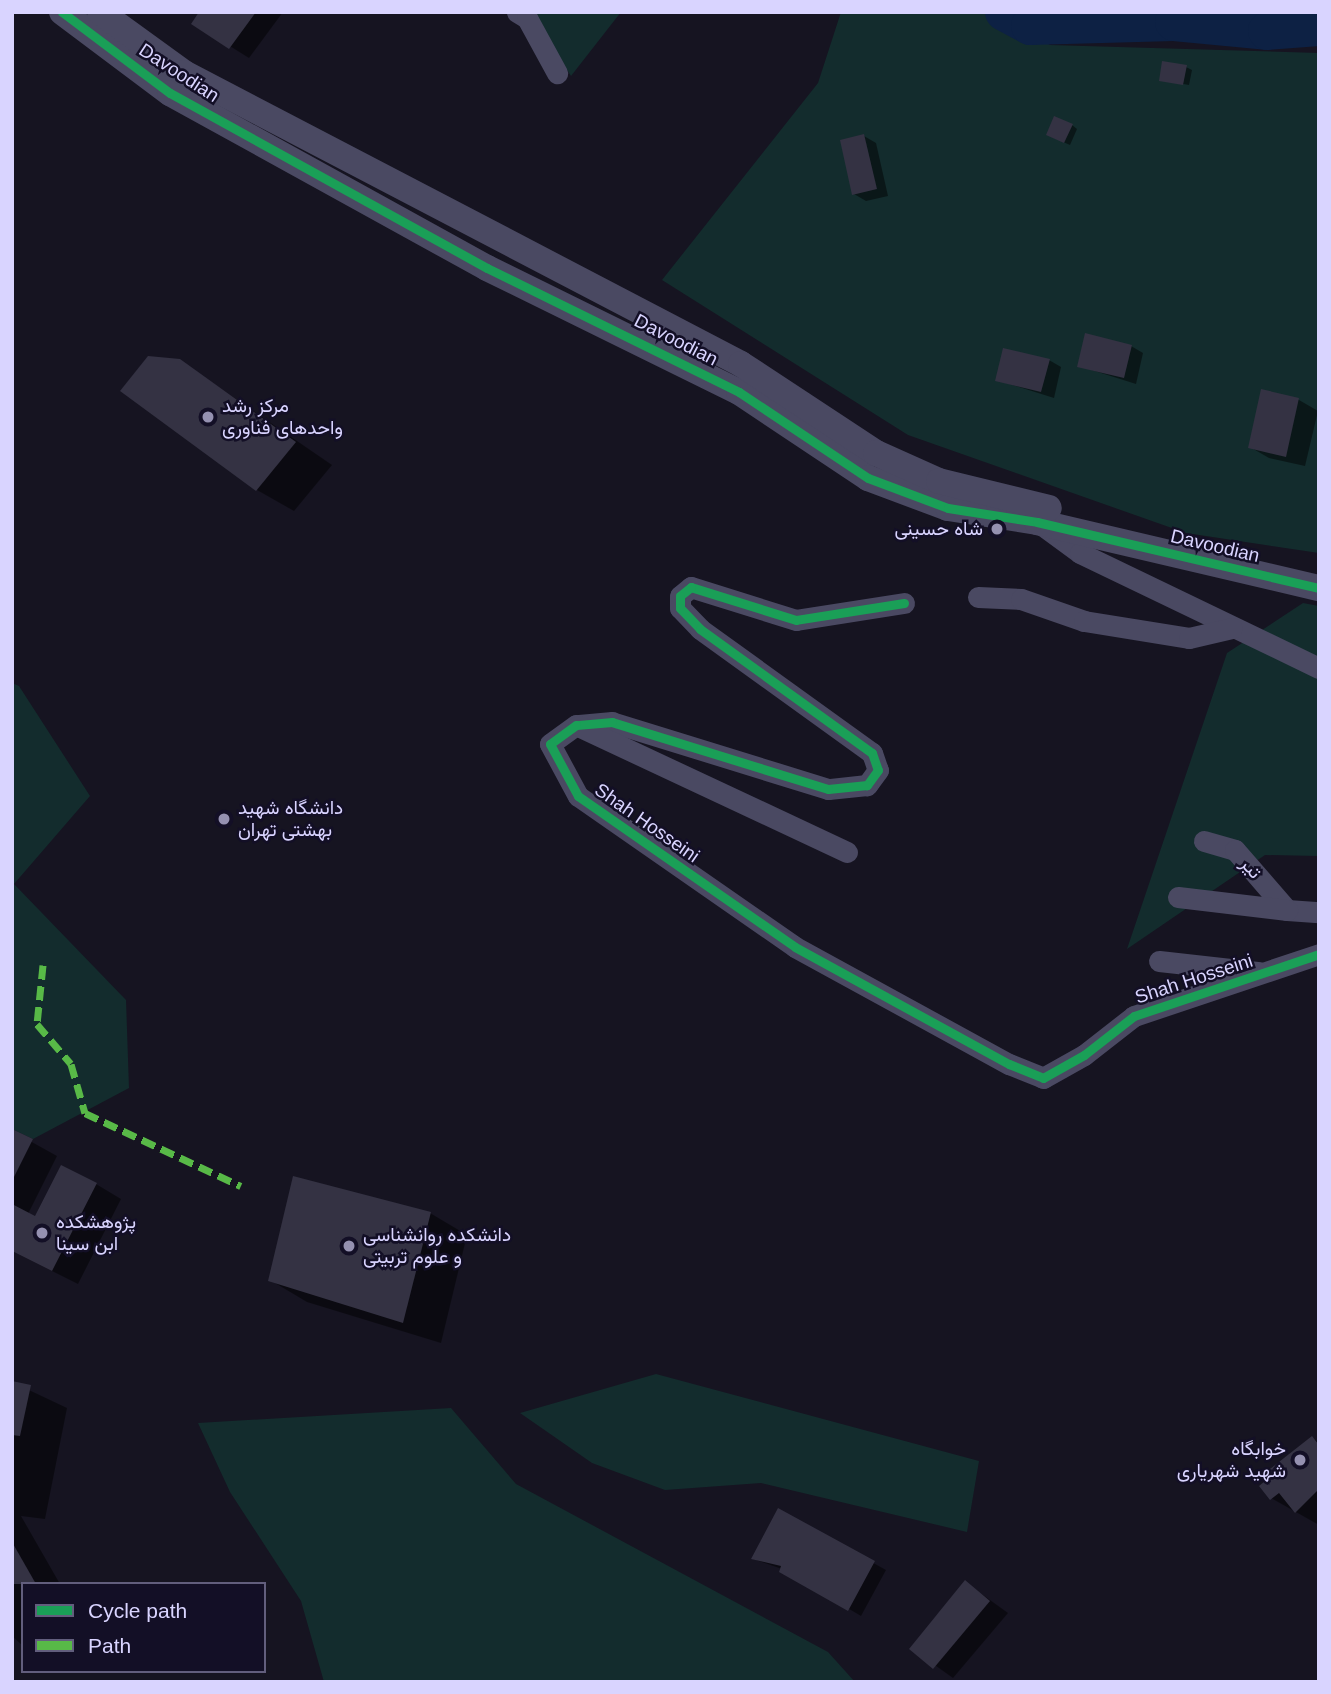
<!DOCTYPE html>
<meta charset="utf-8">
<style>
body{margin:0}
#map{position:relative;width:1331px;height:1694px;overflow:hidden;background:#161421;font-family:Helvetica,Vazirmatn,sans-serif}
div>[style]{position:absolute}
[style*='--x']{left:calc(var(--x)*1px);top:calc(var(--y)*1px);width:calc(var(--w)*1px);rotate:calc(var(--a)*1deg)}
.green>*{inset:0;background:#132c2d}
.shadow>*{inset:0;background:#0007}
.river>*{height:38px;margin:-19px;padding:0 19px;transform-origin:19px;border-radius:19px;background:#0d2144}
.building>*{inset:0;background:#343243}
.minor>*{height:21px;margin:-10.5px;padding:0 10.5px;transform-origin:10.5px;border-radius:10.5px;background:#4a4962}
.tertiary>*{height:26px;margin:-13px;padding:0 13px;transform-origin:13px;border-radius:13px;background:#4a4962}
.quiet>*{height:7px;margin-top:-3.5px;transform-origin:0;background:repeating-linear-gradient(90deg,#58b947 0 14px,transparent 0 21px)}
.cycleway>*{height:9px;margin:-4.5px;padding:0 4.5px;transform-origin:4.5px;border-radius:4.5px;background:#1a9f57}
.dots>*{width:19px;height:19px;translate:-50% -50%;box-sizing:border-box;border:4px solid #130f26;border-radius:50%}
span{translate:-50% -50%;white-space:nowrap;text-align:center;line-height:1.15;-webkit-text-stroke:5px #130f26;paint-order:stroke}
.street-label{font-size:19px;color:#d9d4ff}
.poi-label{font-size:19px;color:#d9d4ff}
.left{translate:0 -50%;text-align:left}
.right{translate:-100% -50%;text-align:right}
.frame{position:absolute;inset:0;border:14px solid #d9d4ff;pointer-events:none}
.legend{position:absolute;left:21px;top:1582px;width:245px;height:91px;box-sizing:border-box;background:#130f26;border:2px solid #625e7d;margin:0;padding:9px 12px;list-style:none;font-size:21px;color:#d9d4ff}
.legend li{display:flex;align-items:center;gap:14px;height:35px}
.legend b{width:35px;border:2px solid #625e7d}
</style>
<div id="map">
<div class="green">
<div style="clip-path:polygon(530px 12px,621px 12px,571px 76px)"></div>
<div style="clip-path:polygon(841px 12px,984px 12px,1050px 45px,1319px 53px,1319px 553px,1186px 533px,908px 435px,662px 280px,818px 83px)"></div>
<div style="clip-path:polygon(1303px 603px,1319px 606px,1319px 856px,1265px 855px,1127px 949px,1227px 653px)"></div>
<div style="clip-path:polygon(12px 683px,19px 686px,90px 796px,14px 884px,126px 1000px,129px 1088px,33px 1139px,12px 1129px)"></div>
<div style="clip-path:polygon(656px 1374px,979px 1461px,967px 1532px,761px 1483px,665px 1490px,592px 1463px,520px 1413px)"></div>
<div style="clip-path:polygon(451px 1408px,516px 1484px,828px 1652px,855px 1682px,324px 1682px,301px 1601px,230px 1492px,198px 1423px)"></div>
</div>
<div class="shadow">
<div style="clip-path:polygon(202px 12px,283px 12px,249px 58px,193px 23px)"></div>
<div style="clip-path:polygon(1117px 12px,1166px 12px,1163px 30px,1134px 25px)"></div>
<div style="clip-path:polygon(1186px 67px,1192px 70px,1189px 85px,1161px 80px)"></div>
<div style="clip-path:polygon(1072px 125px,1077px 129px,1070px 145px,1054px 138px)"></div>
<div style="clip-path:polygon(864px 136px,876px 143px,888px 196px,866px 201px,854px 194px)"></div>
<div style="clip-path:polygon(1131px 346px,1143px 353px,1136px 384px,1079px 366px)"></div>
<div style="clip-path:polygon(179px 360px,332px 465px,294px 511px,257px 490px)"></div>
<div style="clip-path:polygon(1049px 360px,1061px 367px,1054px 398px,997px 380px)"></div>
<div style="clip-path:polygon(1262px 391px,1299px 400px,1318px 411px,1305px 466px,1269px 458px,1250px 447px)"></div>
<div style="clip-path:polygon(12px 1131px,57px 1156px,28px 1214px,36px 1218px,96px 1184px,121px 1199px,78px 1284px,12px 1251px)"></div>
<div style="clip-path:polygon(430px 1213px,467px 1235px,441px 1343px,307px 1302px,270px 1280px)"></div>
<div style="clip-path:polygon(12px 1382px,67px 1408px,45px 1519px,21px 1516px,60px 1584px,23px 1584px,23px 1646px,12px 1636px)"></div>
<div style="clip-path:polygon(1312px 1438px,1319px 1442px,1319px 1525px,1271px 1498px)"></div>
<div style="clip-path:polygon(779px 1511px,886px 1570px,861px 1616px,782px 1569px,753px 1559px)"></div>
<div style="clip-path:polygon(965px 1582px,1008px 1613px,953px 1678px,911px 1648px)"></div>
</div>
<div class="river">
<div style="--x:1004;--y:12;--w:30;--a:28"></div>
<div style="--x:1030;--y:26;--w:144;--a:-1.6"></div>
<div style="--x:1174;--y:22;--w:93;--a:5.5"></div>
<div style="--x:1267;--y:31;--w:52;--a:-4.4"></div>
</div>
<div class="building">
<div style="clip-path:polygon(199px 12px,256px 12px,229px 49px,191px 24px)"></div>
<div style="clip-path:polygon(1162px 61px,1187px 65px,1183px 85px,1159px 81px)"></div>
<div style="clip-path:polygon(1054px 116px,1073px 124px,1064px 143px,1046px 135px)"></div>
<div style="clip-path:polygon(864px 134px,877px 189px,852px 195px,840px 140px)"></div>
<div style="clip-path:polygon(1085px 333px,1132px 345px,1124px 378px,1077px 367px)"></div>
<div style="clip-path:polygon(1003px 348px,1050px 359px,1041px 392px,995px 381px)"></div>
<div style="clip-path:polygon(148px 356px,180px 359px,296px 442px,256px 491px,120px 391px)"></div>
<div style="clip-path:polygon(1261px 389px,1299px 398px,1286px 457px,1248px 448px)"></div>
<div style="clip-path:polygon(12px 1129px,33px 1139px,12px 1181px)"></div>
<div style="clip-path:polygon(61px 1165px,97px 1183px,52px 1271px,12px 1251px,12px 1204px,35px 1216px)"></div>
<div style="clip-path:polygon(293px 1176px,431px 1212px,403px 1323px,268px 1281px)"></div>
<div style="clip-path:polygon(12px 1381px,31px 1385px,20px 1436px,12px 1435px)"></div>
<div style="clip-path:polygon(1312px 1436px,1319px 1445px,1319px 1489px,1295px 1513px,1279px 1493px,1270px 1500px,1259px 1486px,1265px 1481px,1261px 1476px)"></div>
<div style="clip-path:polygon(778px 1508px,875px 1561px,848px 1611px,779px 1572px,781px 1566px,751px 1559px)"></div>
<div style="clip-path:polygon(12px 1542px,36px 1584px,12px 1584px)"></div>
<div style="clip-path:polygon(965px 1580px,990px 1601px,933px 1669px,909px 1649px)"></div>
</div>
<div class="minor">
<div style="--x:517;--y:12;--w:12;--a:31"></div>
<div style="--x:527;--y:18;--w:63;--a:61.4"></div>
<div style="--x:1042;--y:525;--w:47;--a:36.4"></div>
<div style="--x:1080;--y:553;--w:265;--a:25.7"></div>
<div style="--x:978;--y:597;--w:43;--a:2.7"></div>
<div style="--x:1021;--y:599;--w:67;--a:19.2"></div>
<div style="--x:1084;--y:621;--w:106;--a:9.2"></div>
<div style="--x:1189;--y:638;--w:44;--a:-13.1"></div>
<div style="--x:904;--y:603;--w:109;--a:171.1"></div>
<div style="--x:796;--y:620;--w:110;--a:-162.6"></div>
<div style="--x:691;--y:587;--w:14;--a:141"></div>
<div style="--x:680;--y:596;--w:12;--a:90"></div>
<div style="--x:680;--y:608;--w:29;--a:46"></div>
<div style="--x:700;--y:629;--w:212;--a:35.8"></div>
<div style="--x:872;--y:753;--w:18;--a:71"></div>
<div style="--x:878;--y:770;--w:19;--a:126"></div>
<div style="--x:867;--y:785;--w:39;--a:174"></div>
<div style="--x:828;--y:789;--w:226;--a:-162.8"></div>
<div style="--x:612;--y:722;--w:36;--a:175"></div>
<div style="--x:576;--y:725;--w:32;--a:144"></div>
<div style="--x:550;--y:744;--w:59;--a:61.7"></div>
<div style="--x:578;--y:796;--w:264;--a:34.8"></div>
<div style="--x:795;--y:947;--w:244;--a:28.7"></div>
<div style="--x:1009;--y:1064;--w:37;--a:22"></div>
<div style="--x:1043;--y:1078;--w:47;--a:-29.3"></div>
<div style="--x:1084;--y:1055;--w:63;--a:-38"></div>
<div style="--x:1134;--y:1016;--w:195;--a:-18.5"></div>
<div style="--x:578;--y:726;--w:297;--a:25.1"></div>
<div style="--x:1204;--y:841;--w:32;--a:16"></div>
<div style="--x:1235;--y:850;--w:79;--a:49.1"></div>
<div style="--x:1287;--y:910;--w:32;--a:4"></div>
<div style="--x:1178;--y:897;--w:110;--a:6.8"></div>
<div style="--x:1159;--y:961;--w:101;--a:6.3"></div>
</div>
<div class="tertiary">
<div style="--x:62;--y:12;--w:135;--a:36.9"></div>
<div style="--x:170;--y:93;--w:362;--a:28.9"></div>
<div style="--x:487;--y:268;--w:281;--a:26.2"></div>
<div style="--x:739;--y:392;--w:155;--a:33.7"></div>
<div style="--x:868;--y:478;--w:85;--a:20.6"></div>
<div style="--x:948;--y:508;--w:90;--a:8.9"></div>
<div style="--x:1037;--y:522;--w:290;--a:13.2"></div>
<div style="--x:100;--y:12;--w:104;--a:36"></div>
<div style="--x:184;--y:73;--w:628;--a:27.58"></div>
<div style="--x:741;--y:364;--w:162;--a:33.4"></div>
<div style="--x:876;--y:453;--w:69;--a:24"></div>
<div style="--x:939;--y:481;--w:113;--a:13.8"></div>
</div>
<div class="quiet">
<div style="--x:43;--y:965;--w:59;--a:95.8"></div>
<div style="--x:37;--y:1024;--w:52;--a:49.6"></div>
<div style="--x:71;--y:1064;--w:51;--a:74.1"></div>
<div style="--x:85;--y:1113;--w:172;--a:25.1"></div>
</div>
<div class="cycleway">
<div style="--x:62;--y:12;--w:135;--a:36.9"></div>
<div style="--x:170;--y:93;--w:362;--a:28.9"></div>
<div style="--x:487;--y:268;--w:281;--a:26.2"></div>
<div style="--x:739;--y:392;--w:155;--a:33.7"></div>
<div style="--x:868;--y:478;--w:85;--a:20.6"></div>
<div style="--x:948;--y:508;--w:90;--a:8.9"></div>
<div style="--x:1037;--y:522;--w:290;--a:13.2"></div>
<div style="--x:904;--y:603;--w:109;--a:171.1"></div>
<div style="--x:796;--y:620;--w:110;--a:-162.6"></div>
<div style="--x:691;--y:587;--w:14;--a:141"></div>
<div style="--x:680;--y:596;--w:12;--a:90"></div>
<div style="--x:680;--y:608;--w:29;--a:46"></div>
<div style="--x:700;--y:629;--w:212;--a:35.8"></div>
<div style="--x:872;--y:753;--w:18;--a:71"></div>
<div style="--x:878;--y:770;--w:19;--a:126"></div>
<div style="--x:867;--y:785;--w:39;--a:174"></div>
<div style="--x:828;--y:789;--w:226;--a:-162.8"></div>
<div style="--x:612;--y:722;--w:36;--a:175"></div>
<div style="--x:576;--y:725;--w:32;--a:144"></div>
<div style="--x:550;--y:744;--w:59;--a:61.7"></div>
<div style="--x:578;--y:796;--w:264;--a:34.8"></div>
<div style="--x:795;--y:947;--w:244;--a:28.7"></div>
<div style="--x:1009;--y:1064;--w:37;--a:22"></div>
<div style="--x:1043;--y:1078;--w:47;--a:-29.3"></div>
<div style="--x:1084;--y:1055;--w:63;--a:-38"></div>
<div style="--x:1134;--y:1016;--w:195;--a:-18.5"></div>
</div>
<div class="dots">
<div style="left:208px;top:417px;background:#9591b1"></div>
<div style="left:997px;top:529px;background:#9591b1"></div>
<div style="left:224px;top:819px;background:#9591b1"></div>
<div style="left:42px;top:1233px;background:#9591b1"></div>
<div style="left:349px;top:1246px;background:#9591b1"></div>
<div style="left:1300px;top:1460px;background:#9591b1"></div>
</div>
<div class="street-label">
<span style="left:179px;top:73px;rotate:33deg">Davoodian</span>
<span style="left:676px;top:340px;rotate:27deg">Davoodian</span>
<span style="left:1215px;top:546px;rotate:13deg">Davoodian</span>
<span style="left:647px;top:823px;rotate:35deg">Shah Hosseini</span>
<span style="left:1251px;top:868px;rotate:48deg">تیر</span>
<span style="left:1194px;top:979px;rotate:-18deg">Shah Hosseini</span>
</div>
<div class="poi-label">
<span class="left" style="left:222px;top:417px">مرکز رشد<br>واحدهای فناوری</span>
<span class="right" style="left:983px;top:529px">شاه حسینی</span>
<span class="left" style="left:238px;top:819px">دانشگاه شهید<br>بهشتی تهران</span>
<span class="left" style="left:56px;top:1233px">پژوهشکده<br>ابن سینا</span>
<span class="left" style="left:363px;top:1246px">دانشکده روانشناسی<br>و علوم تربیتی</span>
<span class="right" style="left:1286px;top:1460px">خوابگاه<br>شهید شهریاری</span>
</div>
<div class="frame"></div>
<ul class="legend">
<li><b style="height:9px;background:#1a9f57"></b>Cycle path</li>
<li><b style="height:9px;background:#58b947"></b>Path</li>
</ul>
</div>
